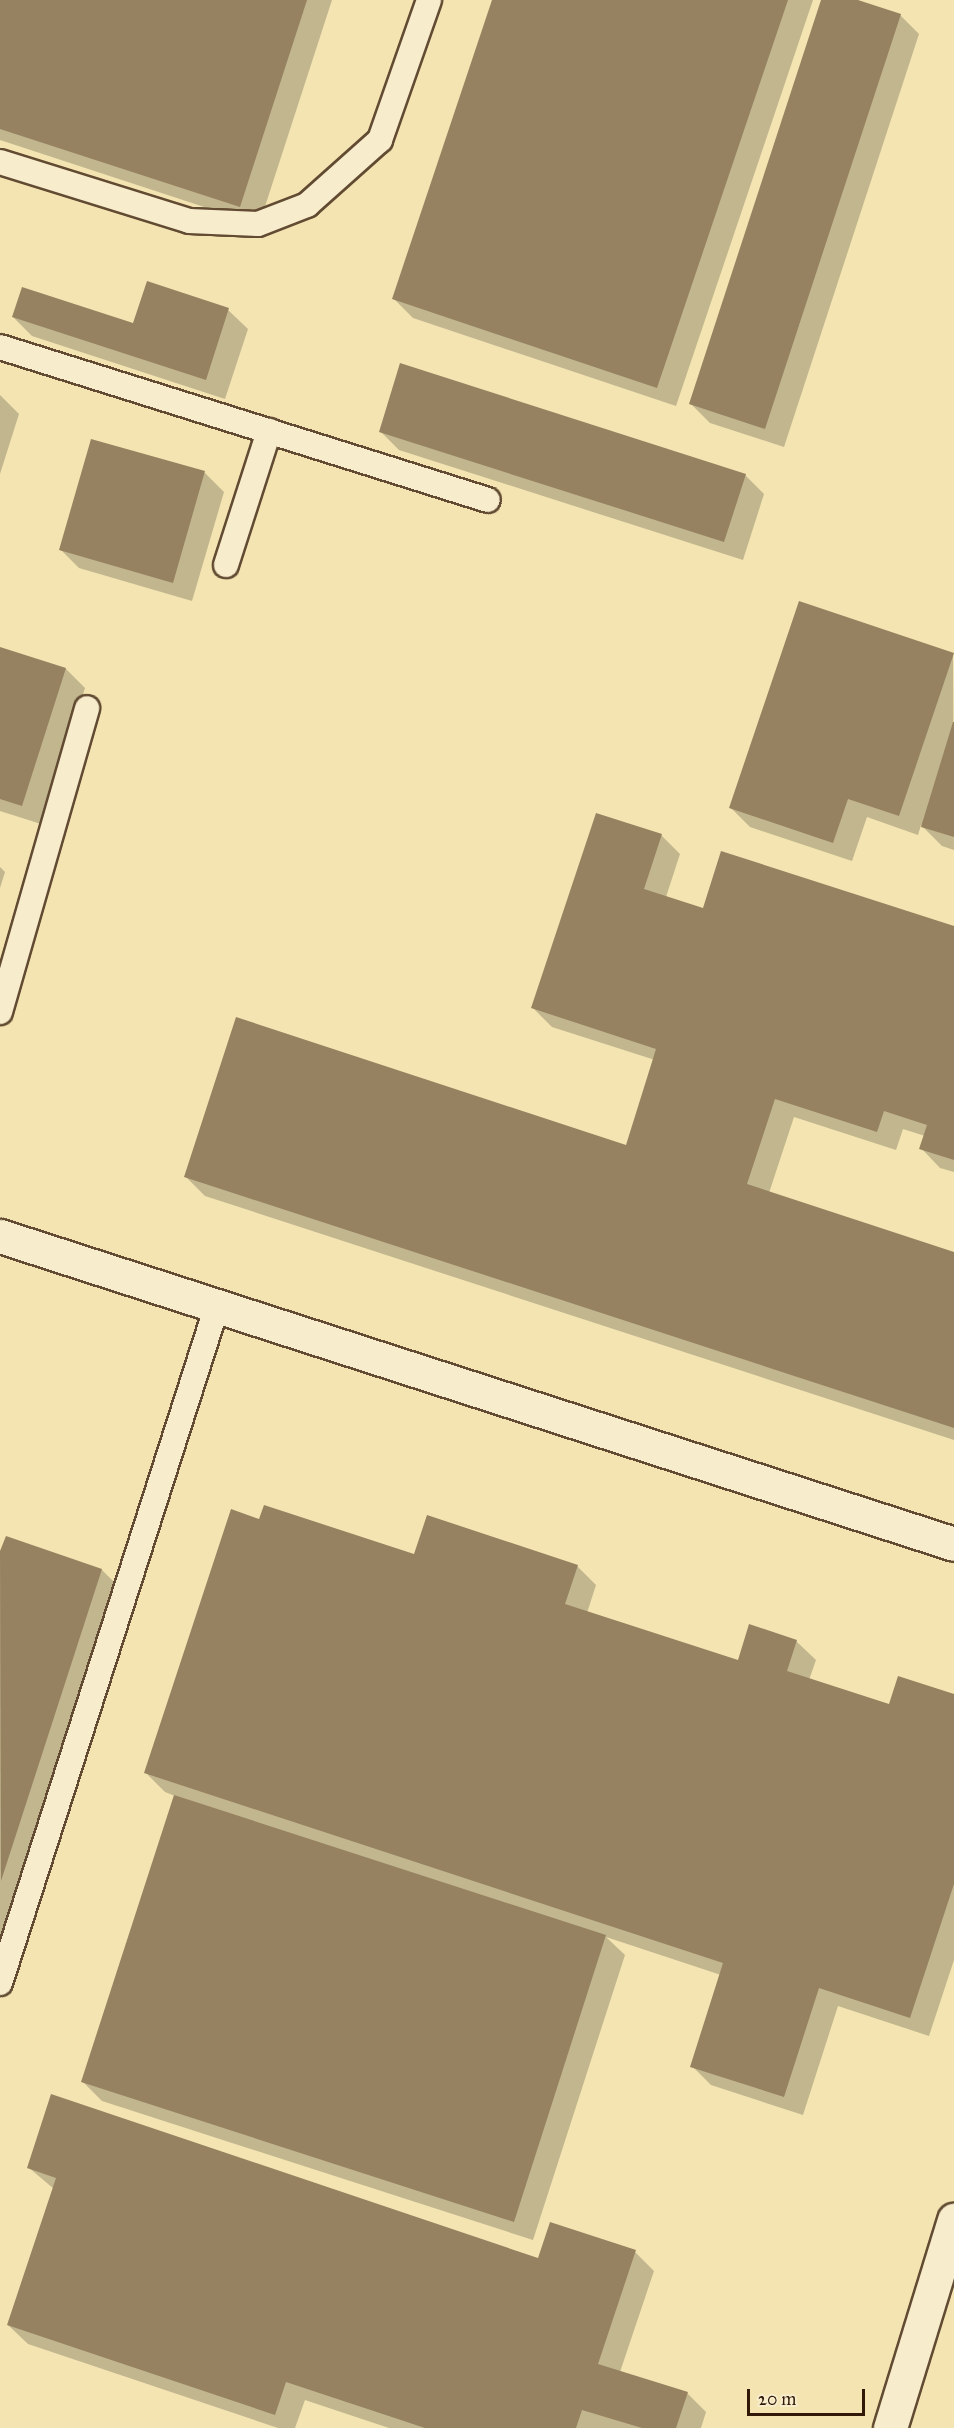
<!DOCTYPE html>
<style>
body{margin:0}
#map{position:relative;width:954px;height:2428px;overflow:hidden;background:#f3e4b2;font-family:"IM FELL Great Primer",serif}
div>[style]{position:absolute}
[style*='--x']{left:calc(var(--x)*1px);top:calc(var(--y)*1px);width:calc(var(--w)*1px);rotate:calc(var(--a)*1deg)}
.shadow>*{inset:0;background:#0003}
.building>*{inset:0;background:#968260}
.roads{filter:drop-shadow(2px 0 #624b32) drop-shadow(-2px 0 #624b32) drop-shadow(0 2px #624b32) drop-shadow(0 -2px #624b32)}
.lane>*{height:24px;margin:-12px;padding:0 12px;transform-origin:12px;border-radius:12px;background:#f7edcd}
.secondary>*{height:33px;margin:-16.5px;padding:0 16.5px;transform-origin:16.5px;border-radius:16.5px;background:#f7edcd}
span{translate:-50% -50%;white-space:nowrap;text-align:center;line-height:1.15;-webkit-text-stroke:6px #f7edcd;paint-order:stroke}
.scale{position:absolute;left:747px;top:2389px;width:118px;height:27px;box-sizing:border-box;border:3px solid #311807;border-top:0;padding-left:8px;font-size:18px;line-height:21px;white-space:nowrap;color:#311807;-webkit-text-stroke:4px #f7edcd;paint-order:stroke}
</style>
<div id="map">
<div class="shadow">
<div style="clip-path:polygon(0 0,332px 0,259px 225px,0 140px)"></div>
<div style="clip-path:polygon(494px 0,813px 0,676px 406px,413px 318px,394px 299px)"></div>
<div style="clip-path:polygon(823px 0,853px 0,900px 15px,919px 34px,784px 447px,710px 423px,691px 404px)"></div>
<div style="clip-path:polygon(228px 310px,248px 329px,225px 399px,32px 336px,13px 317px,134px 325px)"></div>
<div style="clip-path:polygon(0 395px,19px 414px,0 474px)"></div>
<div style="clip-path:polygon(380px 431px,745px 475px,764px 494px,743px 560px,399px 450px)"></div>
<div style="clip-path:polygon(92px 441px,205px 473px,224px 492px,192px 601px,79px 568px,60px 549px)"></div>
<div style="clip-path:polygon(0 648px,66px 669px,85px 688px,41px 824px,0 811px)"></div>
<div style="clip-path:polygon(953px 654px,954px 850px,942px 846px,921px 825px,918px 835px,867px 817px,852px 861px,750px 827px,731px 808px)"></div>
<div style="clip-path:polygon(661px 835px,680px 854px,666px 897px,704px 910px,954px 927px,954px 1172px,940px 1168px,921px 1148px,925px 1136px,903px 1129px,896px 1150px,794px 1117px,769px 1193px,954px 1253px,954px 1440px,205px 1196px,186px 1177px,627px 1147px,655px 1060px,552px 1027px,533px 1008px)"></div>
<div style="clip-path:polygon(0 867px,5px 872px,0 888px)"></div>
<div style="clip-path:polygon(260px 1521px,415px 1556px,577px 1566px,596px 1585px,587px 1613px,739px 1662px,796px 1641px,816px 1660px,809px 1680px,890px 1706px,954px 1696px,954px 1960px,929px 2036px,838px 2006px,803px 2115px,711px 2085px,692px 2066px,721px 1975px,606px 1937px,625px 1955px,533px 2240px,102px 2101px,83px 2082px,175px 1796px,165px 1792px,146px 1773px)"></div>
<div style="clip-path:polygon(7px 1538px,102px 1570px,121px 1589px,0 1963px,0 1555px)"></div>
<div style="clip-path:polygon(28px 2167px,539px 2260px,635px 2252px,654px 2271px,620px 2372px,687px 2393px,706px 2412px,701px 2428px,389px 2428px,305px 2400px,295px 2428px,278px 2428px,28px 2344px,8px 2325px,54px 2189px)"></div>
</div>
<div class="building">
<div style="clip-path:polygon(0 0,307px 0,240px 207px,0 129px)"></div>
<div style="clip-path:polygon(492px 0,788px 0,657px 388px,392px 299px)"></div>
<div style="clip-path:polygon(821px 0,858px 0,901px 14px,765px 429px,689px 404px)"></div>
<div style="clip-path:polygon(147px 281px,229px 308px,206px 380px,12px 317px,22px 287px,133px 323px)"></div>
<div style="clip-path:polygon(400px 363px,746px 474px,724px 542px,379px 432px)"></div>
<div style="clip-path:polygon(91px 439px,205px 471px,173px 583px,59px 550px)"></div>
<div style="clip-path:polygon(799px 601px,954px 653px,899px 816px,848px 799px,833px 843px,729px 808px)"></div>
<div style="clip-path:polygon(0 647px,66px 668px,22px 806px,0 799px)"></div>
<div style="clip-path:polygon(953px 722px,954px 722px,954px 837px,921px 827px)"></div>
<div style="clip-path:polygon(596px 813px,662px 834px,644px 889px,703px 908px,721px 851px,954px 926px,954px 1160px,919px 1149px,927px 1125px,884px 1111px,877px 1132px,775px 1099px,747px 1184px,954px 1252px,954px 1428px,184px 1177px,236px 1017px,626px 1145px,656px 1049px,531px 1008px)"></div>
<div style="clip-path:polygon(264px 1505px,414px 1554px,427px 1515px,578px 1565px,565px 1604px,738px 1660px,749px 1624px,797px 1640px,787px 1671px,889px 1704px,898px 1676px,954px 1694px,954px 1884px,910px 2018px,819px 1988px,784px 2097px,690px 2067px,723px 1963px,144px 1773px,231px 1509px,259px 1519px)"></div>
<div style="clip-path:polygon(6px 1536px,102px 1569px,1px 1881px,0 1551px)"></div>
<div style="clip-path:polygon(174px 1795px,606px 1935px,514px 2222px,81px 2082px)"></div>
<div style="clip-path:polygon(51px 2094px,538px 2258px,550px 2222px,636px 2250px,598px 2364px,688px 2392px,676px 2428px,642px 2428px,582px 2410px,576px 2428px,425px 2428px,286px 2382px,275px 2415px,7px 2325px,56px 2178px,27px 2168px)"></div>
</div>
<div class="roads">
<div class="lane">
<div style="--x:0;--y:162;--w:198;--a:17.3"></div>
<div style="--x:189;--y:221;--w:69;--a:2.5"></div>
<div style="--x:258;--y:224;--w:53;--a:-21.2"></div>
<div style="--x:307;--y:205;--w:98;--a:-41.7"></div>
<div style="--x:380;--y:140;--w:148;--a:-70.7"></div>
<div style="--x:0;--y:347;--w:511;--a:17.41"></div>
<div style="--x:226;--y:565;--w:141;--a:-72.2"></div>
<div style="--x:0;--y:1012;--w:316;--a:-74"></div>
<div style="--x:0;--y:1983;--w:711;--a:-72.23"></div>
</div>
<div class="secondary">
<div style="--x:0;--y:1236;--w:1002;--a:17.89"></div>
<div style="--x:890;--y:2428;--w:218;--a:-72.9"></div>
</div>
</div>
<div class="scale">20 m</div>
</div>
